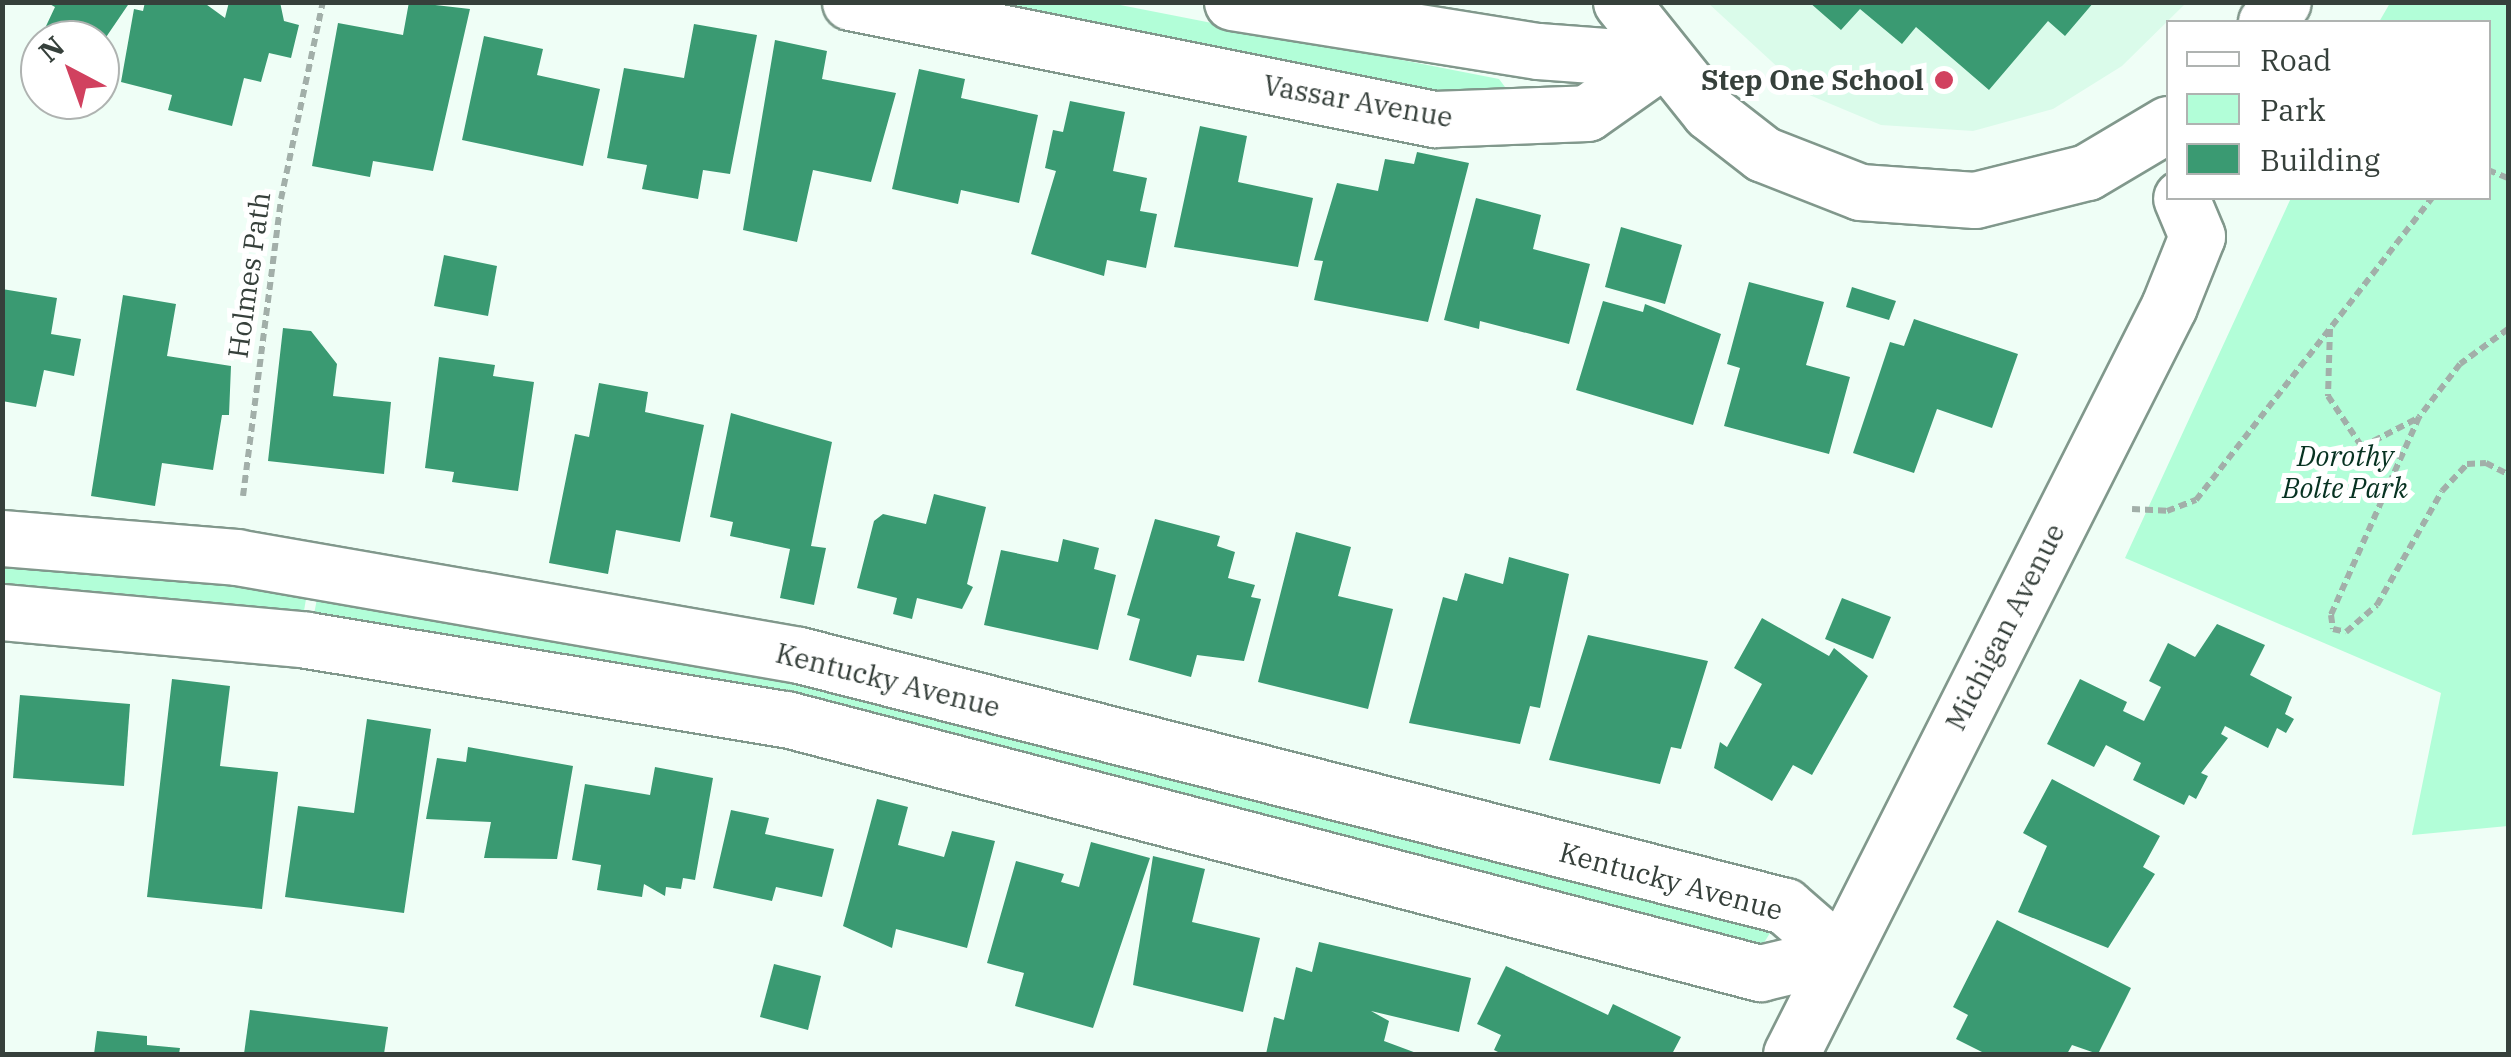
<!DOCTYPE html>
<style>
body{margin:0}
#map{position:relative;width:2511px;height:1057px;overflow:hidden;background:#effef6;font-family:"IBM Plex Serif",serif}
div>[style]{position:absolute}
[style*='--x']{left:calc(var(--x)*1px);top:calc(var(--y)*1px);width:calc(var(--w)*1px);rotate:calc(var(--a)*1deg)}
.built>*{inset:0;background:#dafbea}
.green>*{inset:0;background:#b2fed8}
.building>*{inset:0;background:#3a9a72}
.path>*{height:6px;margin-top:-3px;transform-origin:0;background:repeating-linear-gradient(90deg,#a2afa9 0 8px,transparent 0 13px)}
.roads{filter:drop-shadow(2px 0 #81988c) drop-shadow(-2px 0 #81988c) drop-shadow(0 2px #81988c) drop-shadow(0 -2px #81988c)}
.minor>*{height:55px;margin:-27.5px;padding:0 27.5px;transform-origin:27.5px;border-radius:27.5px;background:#fff}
.dots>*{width:28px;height:28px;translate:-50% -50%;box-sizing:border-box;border:5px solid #fff;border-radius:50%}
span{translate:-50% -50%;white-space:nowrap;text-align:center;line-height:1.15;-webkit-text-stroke:10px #fff;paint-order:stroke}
.poi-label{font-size:28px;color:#36403b;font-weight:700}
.right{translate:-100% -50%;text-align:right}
.street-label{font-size:28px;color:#36403b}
.park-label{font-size:28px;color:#073221;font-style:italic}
.frame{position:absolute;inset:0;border:5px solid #36403b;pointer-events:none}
.legend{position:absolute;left:2166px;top:20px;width:325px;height:180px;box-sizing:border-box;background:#fff;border:2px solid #afb3b1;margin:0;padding:12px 18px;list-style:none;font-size:30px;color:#36403b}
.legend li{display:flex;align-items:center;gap:20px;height:50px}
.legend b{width:50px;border:2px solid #afb3b1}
.north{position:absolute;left:20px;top:20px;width:100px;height:100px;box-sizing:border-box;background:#fff;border:2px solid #afb3b1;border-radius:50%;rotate:319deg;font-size:28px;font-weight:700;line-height:40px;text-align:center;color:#36403b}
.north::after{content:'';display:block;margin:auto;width:35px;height:45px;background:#d1415f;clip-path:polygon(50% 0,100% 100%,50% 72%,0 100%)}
</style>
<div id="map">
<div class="built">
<div style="clip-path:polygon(1708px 3px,2186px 3px,2122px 66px,2053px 109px,1973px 131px,1881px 125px,1807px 94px)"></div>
</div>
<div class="green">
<div style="clip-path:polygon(941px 3px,1110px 3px,1499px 79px,1505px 87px,1438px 94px)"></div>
<div style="clip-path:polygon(2390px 3px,2508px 3px,2508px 826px,2412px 835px,2441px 693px,2125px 558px,2291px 198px,2488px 198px,2488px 22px,2379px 22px)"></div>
<div style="clip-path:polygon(2px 564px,171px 576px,307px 593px,303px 617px,3px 590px)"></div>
<div style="clip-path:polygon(318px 594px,772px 668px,1766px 925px,1770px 933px,1762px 946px,313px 619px)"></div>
</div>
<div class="building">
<div style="clip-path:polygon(46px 2px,130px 2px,100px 46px,100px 40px,40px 40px,40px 62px,31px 58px,55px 7px)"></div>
<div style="clip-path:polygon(145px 2px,203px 2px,225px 18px,229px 2px,280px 2px,284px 21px,299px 25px,291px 58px,269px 53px,261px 82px,244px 78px,232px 126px,168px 110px,172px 95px,121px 82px,134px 9px,143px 11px)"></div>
<div style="clip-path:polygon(409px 2px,470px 9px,433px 171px,373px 161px,370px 177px,312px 166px,338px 23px,403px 35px)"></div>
<div style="clip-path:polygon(1809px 2px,2094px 2px,2065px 36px,2048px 21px,1989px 90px,1916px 27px,1902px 44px,1860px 9px,1841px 30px)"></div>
<div style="clip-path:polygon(694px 24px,757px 35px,730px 174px,703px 170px,698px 199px,642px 189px,647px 165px,607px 158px,624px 68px,684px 78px)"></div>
<div style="clip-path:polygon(484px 36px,543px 49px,537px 75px,600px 89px,583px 166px,462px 140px)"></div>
<div style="clip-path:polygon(775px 40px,827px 51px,822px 79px,896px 93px,871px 182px,813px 170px,797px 242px,743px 230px)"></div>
<div style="clip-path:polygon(919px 69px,965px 79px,961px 98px,1038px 115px,1019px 203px,961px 190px,958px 204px,892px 189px)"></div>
<div style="clip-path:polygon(1070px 101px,1125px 112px,1113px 171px,1147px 178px,1140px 211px,1157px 214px,1146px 268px,1107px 260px,1104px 276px,1031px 254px,1056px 171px,1045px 168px,1053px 130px,1063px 132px)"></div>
<div style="clip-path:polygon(1200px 126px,1247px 136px,1238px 182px,1313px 198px,1298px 267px,1174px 247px)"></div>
<div style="clip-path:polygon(1417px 152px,1469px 163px,1428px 322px,1314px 300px,1323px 261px,1314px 260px,1337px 183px,1378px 191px,1385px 159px,1414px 164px)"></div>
<div style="clip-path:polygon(1476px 198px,1541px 215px,1533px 249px,1590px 264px,1569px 344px,1480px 321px,1479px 329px,1444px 320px)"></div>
<div style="clip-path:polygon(1621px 227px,1682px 245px,1665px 304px,1605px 287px)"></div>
<div style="clip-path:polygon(444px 255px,497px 266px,488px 316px,434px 306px)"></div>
<div style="clip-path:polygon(1749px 282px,1824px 302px,1806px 365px,1850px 377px,1829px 454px,1724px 426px,1740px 368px,1727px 364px)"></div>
<div style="clip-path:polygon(1852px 287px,1896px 301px,1889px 320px,1846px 307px)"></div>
<div style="clip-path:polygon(2px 289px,57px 298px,51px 334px,81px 339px,74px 376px,44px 370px,36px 407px,2px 401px)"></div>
<div style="clip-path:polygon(123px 295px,176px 304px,167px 356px,231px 366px,229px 415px,222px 415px,213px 470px,162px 463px,155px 506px,91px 496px)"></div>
<div style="clip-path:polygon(1603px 301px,1643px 312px,1645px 304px,1721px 334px,1693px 425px,1576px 390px)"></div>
<div style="clip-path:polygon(1914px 319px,2018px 354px,1992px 428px,1937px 409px,1914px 473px,1853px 453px,1890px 342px,1904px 346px)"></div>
<div style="clip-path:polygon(283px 328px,311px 331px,337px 364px,333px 396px,391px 402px,384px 474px,268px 461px)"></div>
<div style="clip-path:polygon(439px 357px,495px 365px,493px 376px,534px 382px,518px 491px,452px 482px,454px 472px,425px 468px)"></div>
<div style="clip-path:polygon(599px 383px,648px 392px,645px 412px,704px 425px,680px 542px,616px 530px,608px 574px,549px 563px,575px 434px,589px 437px)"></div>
<div style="clip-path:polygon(731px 413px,832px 442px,811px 546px,826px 548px,814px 605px,780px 598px,790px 549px,730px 536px,733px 522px,710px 517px)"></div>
<div style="clip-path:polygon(934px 494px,986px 507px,967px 584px,973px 587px,962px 609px,917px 598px,912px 619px,893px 614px,897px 598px,857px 588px,874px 521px,883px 514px,926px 524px)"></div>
<div style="clip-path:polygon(1155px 519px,1220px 536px,1217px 546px,1235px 552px,1228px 578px,1255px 585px,1251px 597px,1261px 599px,1244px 661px,1197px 655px,1191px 677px,1129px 660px,1140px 619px,1127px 615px)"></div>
<div style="clip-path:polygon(1296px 532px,1351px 547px,1338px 596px,1393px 609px,1368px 709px,1258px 682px)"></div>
<div style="clip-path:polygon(1063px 539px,1099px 548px,1094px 569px,1116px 575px,1098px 650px,984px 625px,1001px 550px,1058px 562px)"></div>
<div style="clip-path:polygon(1509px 557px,1569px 574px,1540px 708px,1530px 706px,1520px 744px,1409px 723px,1443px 597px,1457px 601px,1465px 573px,1503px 584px)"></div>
<div style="clip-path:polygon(1842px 598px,1891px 617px,1873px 659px,1825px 639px)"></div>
<div style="clip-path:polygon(1762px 618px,1829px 656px,1834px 648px,1868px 676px,1812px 775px,1793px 765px,1772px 801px,1714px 768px,1720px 742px,1727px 747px,1762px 684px,1734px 668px)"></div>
<div style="clip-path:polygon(2217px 624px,2265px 645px,2250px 675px,2292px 697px,2285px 714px,2294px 719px,2286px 733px,2277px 728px,2268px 748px,2225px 726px,2221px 734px,2228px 738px,2201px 773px,2208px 776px,2196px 799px,2189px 795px,2184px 805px,2133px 780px,2141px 763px,2106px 745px,2094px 767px,2047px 744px,2080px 679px,2127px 702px,2123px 711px,2144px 721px,2161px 687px,2149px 681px,2168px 643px,2195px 657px)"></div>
<div style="clip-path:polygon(1588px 635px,1708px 661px,1681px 749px,1671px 747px,1660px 784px,1549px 760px)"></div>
<div style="clip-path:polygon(172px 679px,230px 686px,220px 766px,278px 772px,262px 909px,147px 897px)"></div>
<div style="clip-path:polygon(20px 695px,130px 704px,124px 786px,13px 778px)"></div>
<div style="clip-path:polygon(367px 719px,431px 729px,404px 913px,285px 897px,298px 806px,354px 813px)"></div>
<div style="clip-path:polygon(468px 747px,573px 766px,557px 859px,484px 858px,491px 822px,426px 819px,437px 758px,466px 762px)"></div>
<div style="clip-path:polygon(655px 767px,713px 778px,695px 880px,683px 878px,681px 889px,666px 887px,665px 896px,644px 884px,642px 897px,597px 890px,601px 865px,572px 860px,585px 784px,650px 795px)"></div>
<div style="clip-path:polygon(2052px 779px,2160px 836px,2143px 867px,2155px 874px,2108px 948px,2018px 912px,2047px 846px,2023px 833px)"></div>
<div style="clip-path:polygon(877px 799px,908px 807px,898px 845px,944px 857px,952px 831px,995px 841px,967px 948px,896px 929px,892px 948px,843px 926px)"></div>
<div style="clip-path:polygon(731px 810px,769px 818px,765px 834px,834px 849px,822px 897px,776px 887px,772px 901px,713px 888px)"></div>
<div style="clip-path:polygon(1091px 842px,1150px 858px,1093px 1028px,1015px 1006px,1024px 973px,987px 963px,1016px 861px,1064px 874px,1061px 882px,1079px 887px)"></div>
<div style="clip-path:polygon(1153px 856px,1205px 869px,1192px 922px,1260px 938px,1243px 1012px,1133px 985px)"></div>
<div style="clip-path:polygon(1997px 920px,2131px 988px,2098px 1054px,2072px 1045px,2067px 1054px,1986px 1054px,1956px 1039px,1968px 1015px,1953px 1007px)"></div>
<div style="clip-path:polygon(1319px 942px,1471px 978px,1459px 1032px,1371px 1011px,1389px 1021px,1384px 1041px,1419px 1054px,1266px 1054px,1274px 1017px,1284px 1020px,1296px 967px,1312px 972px)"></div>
<div style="clip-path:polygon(774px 964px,821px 976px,808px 1030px,760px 1017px)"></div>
<div style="clip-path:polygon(1506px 966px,1608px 1015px,1613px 1004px,1681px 1037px,1672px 1054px,1502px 1054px,1494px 1050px,1501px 1035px,1477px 1024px)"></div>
<div style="clip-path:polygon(250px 1010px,388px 1027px,384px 1054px,244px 1054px)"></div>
<div style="clip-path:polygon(97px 1031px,147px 1036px,147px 1045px,180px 1048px,179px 1054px,94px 1054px)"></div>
</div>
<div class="path">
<div style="--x:2488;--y:170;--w:22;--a:22"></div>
<div style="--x:2486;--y:198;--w:2;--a:90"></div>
<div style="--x:2330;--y:329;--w:67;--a:91.7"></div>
<div style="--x:2328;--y:396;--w:61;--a:56.3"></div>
<div style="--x:2362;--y:447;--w:63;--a:-27.4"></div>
<div style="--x:2508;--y:329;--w:59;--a:143.9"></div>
<div style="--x:2460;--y:364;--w:67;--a:127.7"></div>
<div style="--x:2419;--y:417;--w:217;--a:114"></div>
<div style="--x:2331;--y:615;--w:14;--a:82"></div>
<div style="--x:2333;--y:629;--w:13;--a:13"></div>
<div style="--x:2346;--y:632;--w:41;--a:-41.1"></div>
<div style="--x:2377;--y:605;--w:131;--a:-60.3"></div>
<div style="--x:2442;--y:491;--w:37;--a:-47"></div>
<div style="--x:2467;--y:464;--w:19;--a:-3"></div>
<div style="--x:2486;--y:463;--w:25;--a:27"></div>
<div style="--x:243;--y:496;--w:299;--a:-82.7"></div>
<div style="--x:281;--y:199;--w:201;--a:-78"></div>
<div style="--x:2132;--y:509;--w:35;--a:3"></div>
<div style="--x:2167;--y:511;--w:31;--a:-21"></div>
<div style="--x:2196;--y:500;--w:383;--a:-52"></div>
</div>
<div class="roads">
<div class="minor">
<div style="--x:850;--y:2;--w:596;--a:11.33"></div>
<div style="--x:1434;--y:119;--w:153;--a:-2.2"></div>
<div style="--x:1587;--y:113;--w:92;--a:-35.2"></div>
<div style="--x:1232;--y:2;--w:310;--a:9.1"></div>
<div style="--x:1538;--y:51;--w:124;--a:4.2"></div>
<div style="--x:1621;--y:2;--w:141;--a:51.3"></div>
<div style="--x:1709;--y:112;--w:68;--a:37.9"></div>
<div style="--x:1763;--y:154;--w:104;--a:21.4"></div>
<div style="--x:1860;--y:192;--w:115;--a:4"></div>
<div style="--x:1975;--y:200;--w:115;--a:-14"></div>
<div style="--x:2087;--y:172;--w:94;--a:-30.7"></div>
<div style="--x:2266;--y:22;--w:26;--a:-50"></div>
<div style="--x:2;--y:538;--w:235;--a:4.6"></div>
<div style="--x:236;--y:557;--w:571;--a:9.87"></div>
<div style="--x:799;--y:655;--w:1017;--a:14.28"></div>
<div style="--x:1785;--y:906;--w:73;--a:41.1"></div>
<div style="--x:2;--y:612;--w:306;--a:5.2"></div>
<div style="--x:307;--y:640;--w:485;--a:9.4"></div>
<div style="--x:786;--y:719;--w:1007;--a:14.62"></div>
<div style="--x:1760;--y:973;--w:82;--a:-13.4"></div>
<div style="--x:1791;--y:1054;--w:838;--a:-63.19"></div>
<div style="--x:2169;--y:306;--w:75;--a:-68.2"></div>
<div style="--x:2197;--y:236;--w:41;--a:-112.8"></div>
</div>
</div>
<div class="dots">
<div style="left:1944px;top:80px;background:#d1415f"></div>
</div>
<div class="poi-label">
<span class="right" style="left:1924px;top:80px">Step One School</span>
</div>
<div class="street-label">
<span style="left:1358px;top:101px;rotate:10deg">Vassar Avenue</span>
<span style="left:249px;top:275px;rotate:-82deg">Holmes Path</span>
<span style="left:2005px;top:627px;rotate:-63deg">Michigan Avenue</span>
<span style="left:888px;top:680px;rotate:14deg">Kentucky Avenue</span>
<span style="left:1671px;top:881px;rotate:15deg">Kentucky Avenue</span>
</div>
<div class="park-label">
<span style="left:2345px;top:472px">Dorothy<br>Bolte Park</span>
</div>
<div class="frame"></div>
<ul class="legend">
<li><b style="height:12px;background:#fff"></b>Road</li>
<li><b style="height:28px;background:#b2fed8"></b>Park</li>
<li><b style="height:28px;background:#3a9a72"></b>Building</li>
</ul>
<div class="north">N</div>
</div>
